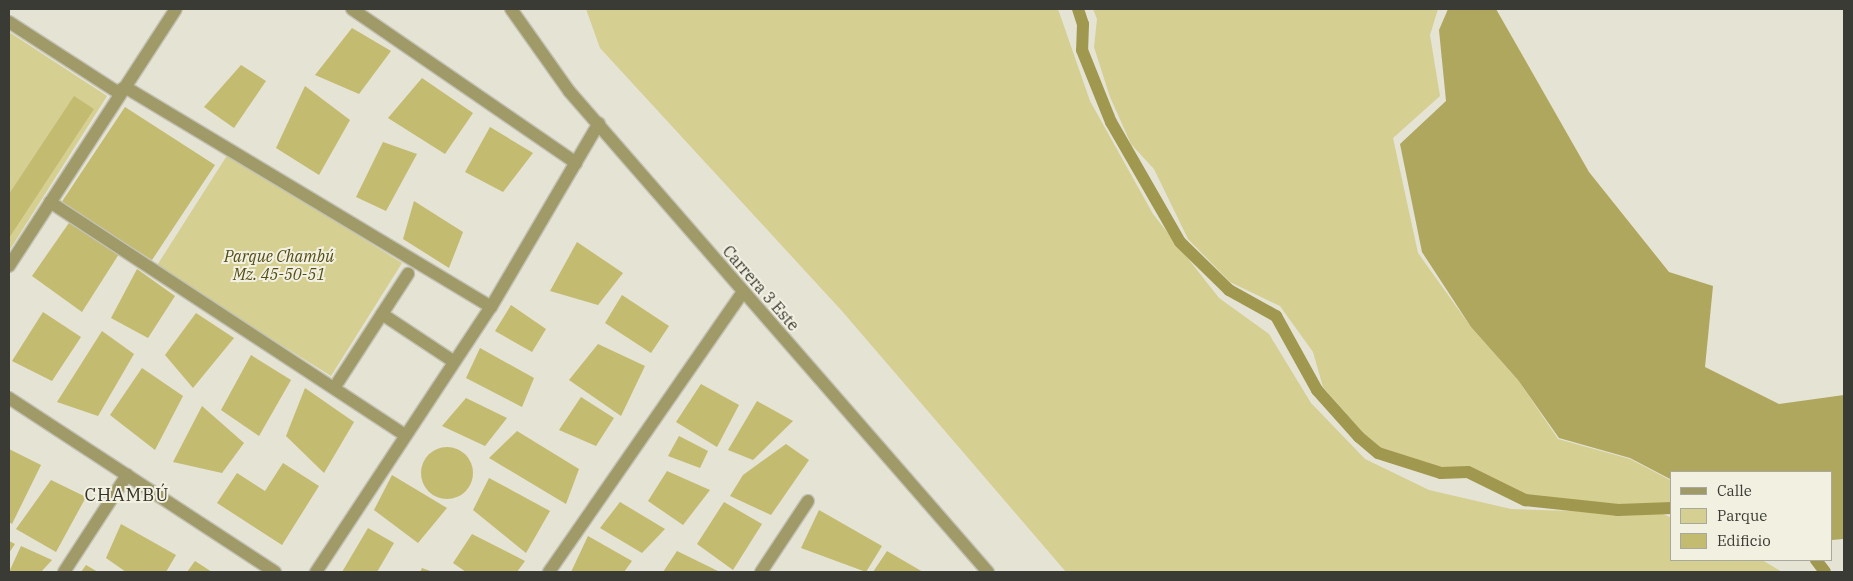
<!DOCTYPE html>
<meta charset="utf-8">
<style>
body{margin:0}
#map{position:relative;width:1853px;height:581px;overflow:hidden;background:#e4e3d4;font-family:"IBM Plex Serif",serif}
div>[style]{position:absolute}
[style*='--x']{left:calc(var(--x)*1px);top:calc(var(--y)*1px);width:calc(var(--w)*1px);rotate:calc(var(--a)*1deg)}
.green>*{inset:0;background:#d5cf91}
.forest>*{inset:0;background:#afa75d}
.stream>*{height:12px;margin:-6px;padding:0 6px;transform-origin:6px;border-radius:6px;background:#a1984f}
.building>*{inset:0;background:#c3bb70}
.round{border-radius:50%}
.roads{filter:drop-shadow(1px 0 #c2c1b4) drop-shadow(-1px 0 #c2c1b4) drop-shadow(0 1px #c2c1b4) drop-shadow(0 -1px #c2c1b4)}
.minor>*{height:12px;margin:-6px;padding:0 6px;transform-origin:6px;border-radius:6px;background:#9f9a67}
span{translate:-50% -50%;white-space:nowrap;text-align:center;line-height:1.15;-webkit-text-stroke:4px #f2f0e1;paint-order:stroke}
.park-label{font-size:16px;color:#544e15;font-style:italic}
.street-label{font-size:16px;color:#3b3b35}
.neighbourhood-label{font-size:18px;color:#353328;letter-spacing:1px}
.frame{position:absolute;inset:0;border:10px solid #3b3b35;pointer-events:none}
.legend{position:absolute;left:1670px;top:471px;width:162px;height:90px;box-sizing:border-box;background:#f2f0e1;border:1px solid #a9a89c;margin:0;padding:6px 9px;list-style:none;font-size:15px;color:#3b3b35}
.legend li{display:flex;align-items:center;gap:10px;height:25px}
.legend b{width:25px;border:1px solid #a9a89c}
</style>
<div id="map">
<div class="green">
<div style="clip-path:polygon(586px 9px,1058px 9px,1090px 101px,1153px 214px,1219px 298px,1269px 334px,1311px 403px,1365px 459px,1429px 490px,1511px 509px,1663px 514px,1672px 518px,1672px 560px,1762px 560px,1782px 572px,1066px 572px,842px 311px,600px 48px)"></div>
<div style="clip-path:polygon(1093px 9px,1438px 9px,1430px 35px,1440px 96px,1393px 138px,1418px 253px,1471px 327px,1518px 380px,1558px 439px,1630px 459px,1672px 481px,1671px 507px,1617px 507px,1525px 499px,1469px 469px,1440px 469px,1379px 451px,1323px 387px,1313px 352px,1280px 306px,1230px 282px,1188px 239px,1154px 169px,1131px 144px,1110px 97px,1094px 47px,1097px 19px)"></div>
<div style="clip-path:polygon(9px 32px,107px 96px,9px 251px)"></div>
<div style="clip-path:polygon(228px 154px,402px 263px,331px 376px,156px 267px)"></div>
</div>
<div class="forest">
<div style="clip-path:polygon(1448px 9px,1496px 9px,1589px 172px,1669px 272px,1713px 286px,1705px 367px,1779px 404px,1844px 395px,1843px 539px,1832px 540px,1832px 472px,1672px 472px,1672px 480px,1630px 458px,1559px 438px,1518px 380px,1471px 327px,1422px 252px,1400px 144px,1446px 101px,1439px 30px)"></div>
</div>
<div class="stream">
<div style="--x:1078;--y:9;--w:16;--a:72"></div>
<div style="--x:1083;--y:24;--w:26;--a:92"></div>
<div style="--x:1082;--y:50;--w:78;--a:68.1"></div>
<div style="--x:1111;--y:122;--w:138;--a:60.1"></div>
<div style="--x:1180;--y:242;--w:69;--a:44.4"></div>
<div style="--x:1229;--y:290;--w:54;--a:29"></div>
<div style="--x:1276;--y:316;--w:85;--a:61"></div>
<div style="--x:1317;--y:390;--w:63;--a:48.2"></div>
<div style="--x:1359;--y:437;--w:25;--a:40"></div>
<div style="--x:1378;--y:453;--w:66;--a:17.6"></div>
<div style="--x:1441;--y:473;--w:27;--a:-2"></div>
<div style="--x:1468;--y:472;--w:64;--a:26.2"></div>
<div style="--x:1525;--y:500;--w:94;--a:6.1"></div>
<div style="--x:1618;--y:510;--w:54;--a:-2.1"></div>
<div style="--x:1816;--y:560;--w:15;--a:53"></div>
</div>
<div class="building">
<div style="clip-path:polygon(352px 28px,391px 51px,359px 94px,315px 75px)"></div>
<div style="clip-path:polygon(241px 65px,266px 81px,234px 128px,204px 107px)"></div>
<div style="clip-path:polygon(422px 78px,473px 113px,445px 154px,388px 118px)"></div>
<div style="clip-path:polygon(305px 86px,350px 120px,319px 175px,276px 148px)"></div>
<div style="clip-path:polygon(74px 96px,94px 109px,9px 238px,9px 194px)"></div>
<div style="clip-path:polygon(125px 107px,215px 165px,152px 260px,61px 203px)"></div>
<div style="clip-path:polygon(490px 127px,533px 153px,503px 192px,465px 172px)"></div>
<div style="clip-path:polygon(383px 142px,417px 154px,386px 211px,356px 197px)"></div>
<div style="clip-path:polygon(414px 201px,463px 232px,449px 268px,403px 239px)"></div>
<div style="clip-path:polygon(71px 220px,119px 254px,82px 312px,32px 276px)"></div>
<div style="clip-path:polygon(577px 242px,623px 273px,598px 305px,550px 291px)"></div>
<div style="clip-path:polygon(137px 269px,175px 296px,148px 338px,111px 318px)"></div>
<div style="clip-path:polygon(622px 295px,669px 326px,651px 353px,605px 323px)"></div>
<div style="clip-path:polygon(511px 305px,546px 329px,532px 352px,495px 331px)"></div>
<div style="clip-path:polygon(43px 312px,81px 337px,52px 381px,12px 361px)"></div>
<div style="clip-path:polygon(196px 313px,234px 338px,193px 388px,165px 355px)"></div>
<div style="clip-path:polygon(102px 331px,134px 354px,98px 416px,57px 402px)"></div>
<div style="clip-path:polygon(598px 344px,645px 366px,621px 416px,569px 380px)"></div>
<div style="clip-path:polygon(480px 348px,534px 378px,522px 407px,466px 378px)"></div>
<div style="clip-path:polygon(251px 355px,291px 380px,259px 436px,221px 410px)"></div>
<div style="clip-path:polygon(142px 368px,183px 396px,155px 450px,110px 415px)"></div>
<div style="clip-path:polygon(701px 384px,739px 405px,717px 447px,676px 422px)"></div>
<div style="clip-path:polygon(305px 388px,354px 422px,324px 473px,286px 436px)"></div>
<div style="clip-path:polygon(581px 397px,614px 418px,596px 446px,559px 430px)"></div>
<div style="clip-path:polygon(466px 398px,507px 418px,485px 446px,442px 426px)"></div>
<div style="clip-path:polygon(757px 401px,793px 421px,753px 460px,728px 450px)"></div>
<div style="clip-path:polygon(202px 406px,244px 443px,222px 473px,173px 462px)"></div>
<div style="clip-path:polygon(517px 431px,579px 469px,566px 504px,489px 458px)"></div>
<div style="clip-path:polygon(679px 436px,708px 451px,700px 468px,668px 456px)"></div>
<div style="clip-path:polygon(786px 444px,809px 460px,771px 515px,730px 496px,743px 475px)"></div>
<div class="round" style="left:421px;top:447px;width:52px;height:52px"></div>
<div style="clip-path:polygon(9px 449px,41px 465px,12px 524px,9px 522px)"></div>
<div style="clip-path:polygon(283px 463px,319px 486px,282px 545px,217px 503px,237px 473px,265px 491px)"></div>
<div style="clip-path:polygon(667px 471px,710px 490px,683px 525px,648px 501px)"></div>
<div style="clip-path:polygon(392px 475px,447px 508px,418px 543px,374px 510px)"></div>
<div style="clip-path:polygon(489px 478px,550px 511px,526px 553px,473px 510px)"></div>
<div style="clip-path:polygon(51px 480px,86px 497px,56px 552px,16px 529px)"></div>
<div style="clip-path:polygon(620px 502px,665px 529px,642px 553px,600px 528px)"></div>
<div style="clip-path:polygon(724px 502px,762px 524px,733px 570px,697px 544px)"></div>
<div style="clip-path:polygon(819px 510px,882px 546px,866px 572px,801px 548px)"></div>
<div style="clip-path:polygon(121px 524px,176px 555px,166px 572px,126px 572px,106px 558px)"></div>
<div style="clip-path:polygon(368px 528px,394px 543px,377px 572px,342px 572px)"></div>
<div style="clip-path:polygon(472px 534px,525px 561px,517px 572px,466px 572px,453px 563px)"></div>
<div style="clip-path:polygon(588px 536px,632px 561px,624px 572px,571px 572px)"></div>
<div style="clip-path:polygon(9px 541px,15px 544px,9px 553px)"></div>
<div style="clip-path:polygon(21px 546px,52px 560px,41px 572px,9px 572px)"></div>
<div style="clip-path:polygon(677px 551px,720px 572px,663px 572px)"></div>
<div style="clip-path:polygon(887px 551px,923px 572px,873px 572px)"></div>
<div style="clip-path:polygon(195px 561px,212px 572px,187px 572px)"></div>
<div style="clip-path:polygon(86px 565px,98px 572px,81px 572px)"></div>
<div style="clip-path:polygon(422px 568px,433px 572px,420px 572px)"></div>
</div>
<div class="roads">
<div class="minor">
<div style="--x:352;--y:9;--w:272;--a:34.5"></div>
<div style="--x:511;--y:9;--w:100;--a:54.7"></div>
<div style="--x:569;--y:91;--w:638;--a:48.94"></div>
<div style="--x:9;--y:22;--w:129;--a:32.9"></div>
<div style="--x:117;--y:92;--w:9;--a:-32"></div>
<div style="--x:125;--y:87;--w:427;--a:31"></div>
<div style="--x:50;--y:202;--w:425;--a:33.3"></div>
<div style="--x:9;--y:266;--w:306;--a:-57"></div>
<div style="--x:382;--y:314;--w:48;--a:-57"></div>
<div style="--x:338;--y:382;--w:81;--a:-57.1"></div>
<div style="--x:382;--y:314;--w:85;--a:33.5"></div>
<div style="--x:9;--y:398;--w:318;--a:33.2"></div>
<div style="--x:64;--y:572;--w:116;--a:-57"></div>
<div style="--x:316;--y:572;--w:318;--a:-56.6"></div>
<div style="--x:491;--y:307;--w:213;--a:-59.6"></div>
<div style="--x:549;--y:572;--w:341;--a:-55.3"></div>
<div style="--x:761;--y:572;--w:85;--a:-56.5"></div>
</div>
</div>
<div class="park-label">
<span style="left:279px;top:265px">Parque Chambú<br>Mz. 45-50-51</span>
</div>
<div class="street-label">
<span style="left:761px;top:288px;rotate:49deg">Carrera 3 Este</span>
</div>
<div class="neighbourhood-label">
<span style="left:127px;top:495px">CHAMBÚ</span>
</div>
<div class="frame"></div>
<ul class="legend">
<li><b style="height:6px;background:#9f9a67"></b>Calle</li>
<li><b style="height:14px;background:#d5cf91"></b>Parque</li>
<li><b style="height:14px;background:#c3bb70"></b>Edificio</li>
</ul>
</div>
